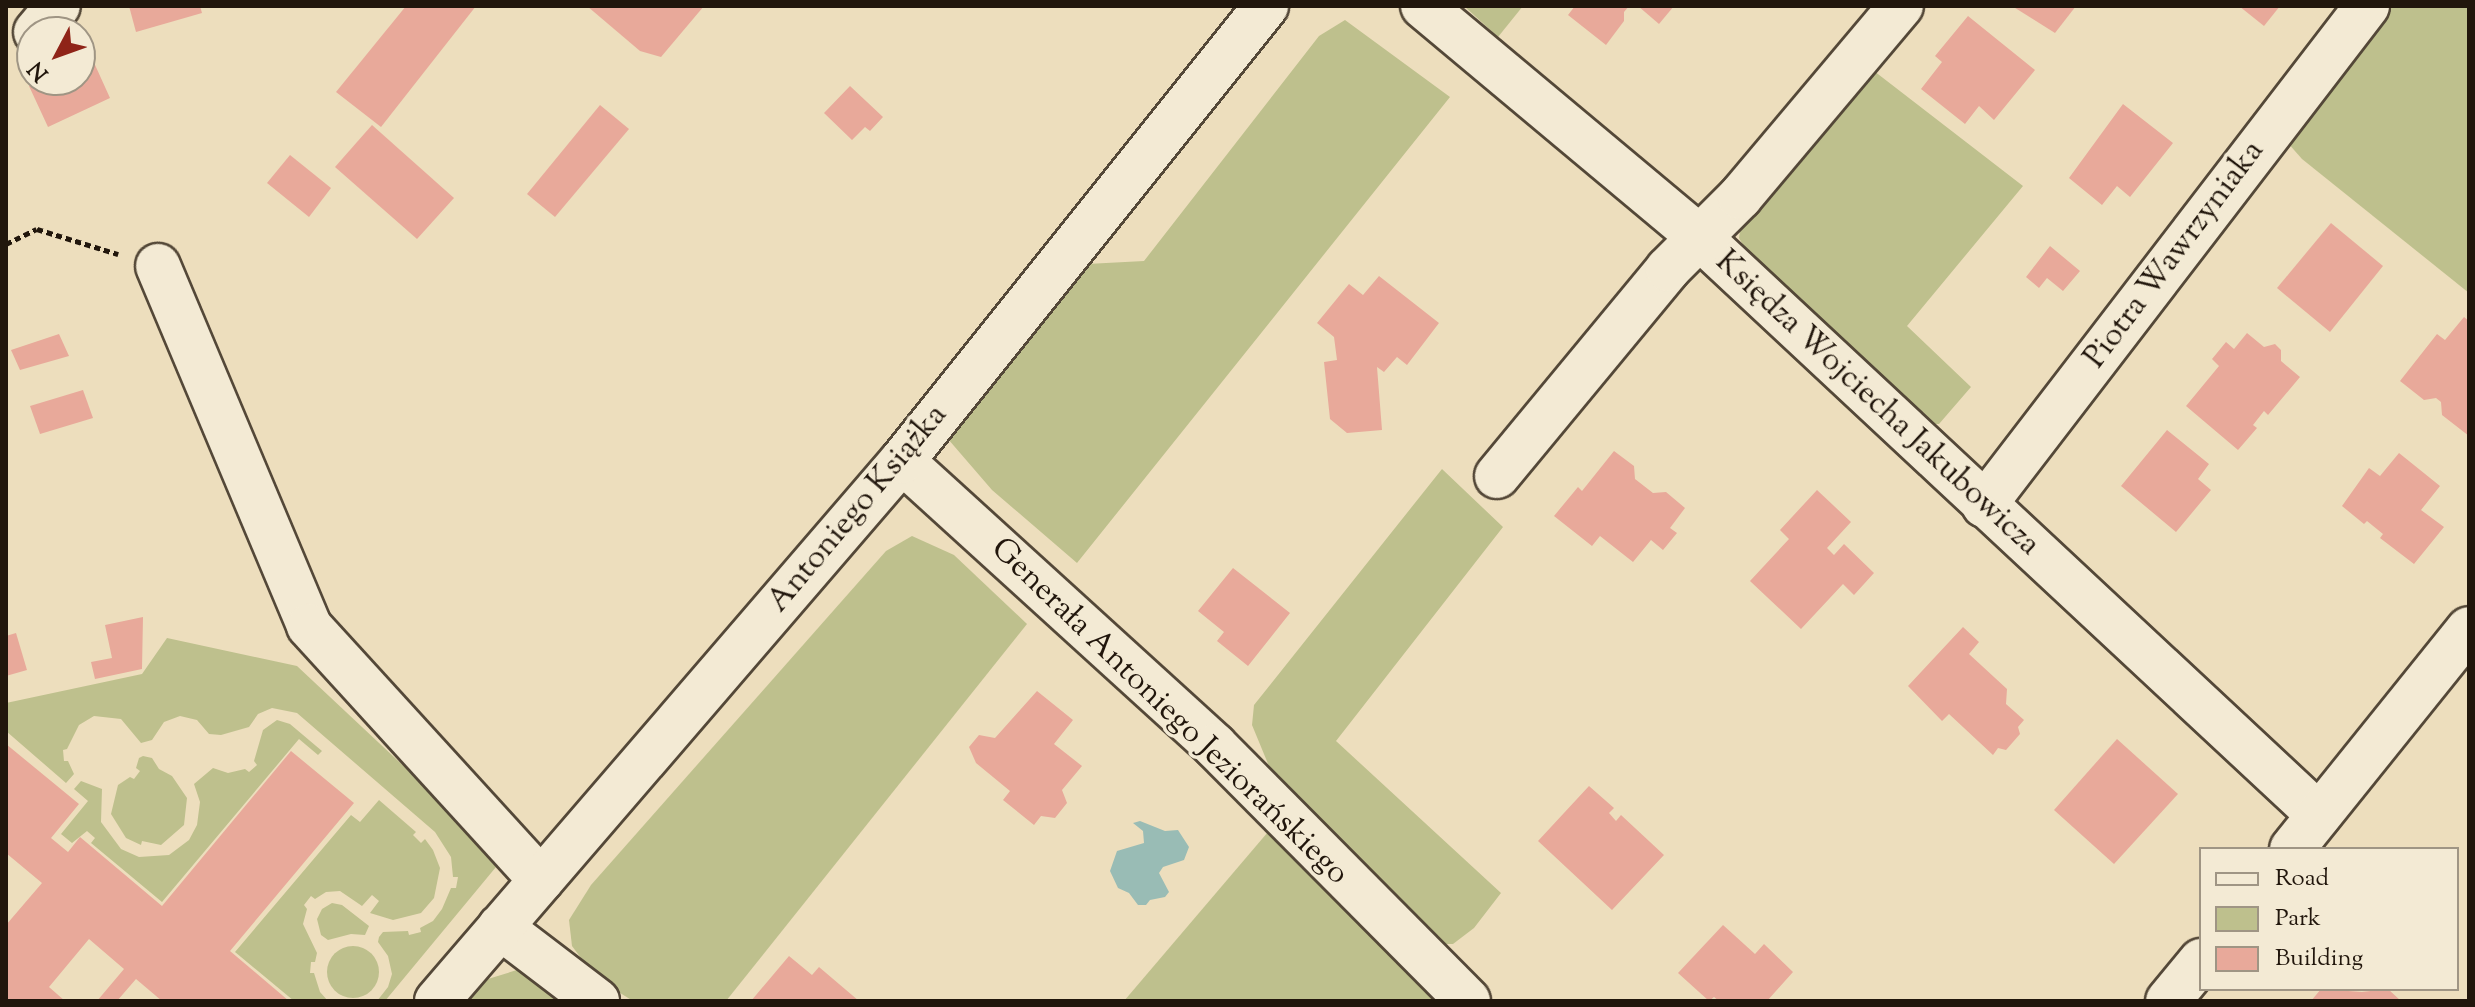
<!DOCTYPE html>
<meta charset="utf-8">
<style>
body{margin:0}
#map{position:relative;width:2475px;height:1007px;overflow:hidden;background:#eddebd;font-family:"Sorts Mill Goudy",serif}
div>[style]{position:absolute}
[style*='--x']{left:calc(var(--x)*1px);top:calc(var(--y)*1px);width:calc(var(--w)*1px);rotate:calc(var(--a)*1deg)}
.green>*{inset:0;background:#bec08d}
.round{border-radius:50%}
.water>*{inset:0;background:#99bcb5}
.building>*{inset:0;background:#e8a99a}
.path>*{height:5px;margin-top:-2.5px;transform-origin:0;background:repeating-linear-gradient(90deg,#21160c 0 6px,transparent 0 10px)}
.roads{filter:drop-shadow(2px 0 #544838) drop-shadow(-2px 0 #544838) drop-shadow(0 2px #544838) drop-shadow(0 -2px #544838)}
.minor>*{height:44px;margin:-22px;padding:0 22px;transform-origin:22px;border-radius:22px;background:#f3ead4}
span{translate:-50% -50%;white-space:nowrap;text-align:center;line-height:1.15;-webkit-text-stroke:7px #f3ead4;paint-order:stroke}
.street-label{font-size:32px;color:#21160c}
.frame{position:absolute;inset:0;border:8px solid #21160c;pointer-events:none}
.legend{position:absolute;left:2199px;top:847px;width:260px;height:144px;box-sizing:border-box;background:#f3ead4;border:2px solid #9f9584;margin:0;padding:10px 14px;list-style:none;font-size:24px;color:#21160c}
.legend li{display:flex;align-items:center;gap:16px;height:40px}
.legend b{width:40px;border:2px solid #9f9584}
.north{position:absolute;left:16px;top:16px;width:80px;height:80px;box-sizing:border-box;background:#f3ead4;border:2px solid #9f9584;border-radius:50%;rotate:229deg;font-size:22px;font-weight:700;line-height:32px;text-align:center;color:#21160c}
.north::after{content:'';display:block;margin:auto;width:28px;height:36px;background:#8f2418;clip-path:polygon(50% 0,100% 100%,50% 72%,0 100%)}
</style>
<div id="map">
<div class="green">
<div style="clip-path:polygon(1464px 6px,1523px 6px,1498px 37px)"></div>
<div style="clip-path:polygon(2382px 6px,2469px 6px,2469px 293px,2302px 159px,2287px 142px)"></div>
<div style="clip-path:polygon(1345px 20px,1450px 97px,1077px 563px,992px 490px,948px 439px,1087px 264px,1144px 261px,1319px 36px)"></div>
<div style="clip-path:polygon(1874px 71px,2023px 186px,1907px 326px,1971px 387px,1939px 424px,1926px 424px,1746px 250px,1739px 238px,1742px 218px)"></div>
<div style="clip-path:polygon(1442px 469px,1503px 527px,1336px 741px,1501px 893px,1474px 928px,1453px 944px,1428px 944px,1278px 788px,1252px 725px,1254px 705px)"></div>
<div style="clip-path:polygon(912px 536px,954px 555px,1027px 624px,726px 1001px,633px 1001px,596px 978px,572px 946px,569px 920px,591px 885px,886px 551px)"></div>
<div style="clip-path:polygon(167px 638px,297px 666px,427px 788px,496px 867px,385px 1001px,377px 1001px,388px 987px,392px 974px,388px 956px,378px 942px,379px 937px,383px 932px,408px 931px,409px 935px,421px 932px,420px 928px,433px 921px,442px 909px,451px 888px,456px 888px,458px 877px,453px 877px,451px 857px,435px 832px,297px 713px,272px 708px,258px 714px,249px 727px,221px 735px,209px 734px,197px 720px,180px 716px,164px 722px,152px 740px,141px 743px,121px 719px,94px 716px,79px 725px,67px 749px,63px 750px,64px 761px,68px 761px,74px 774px,66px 783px,6px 731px,6px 703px,142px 674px)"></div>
<div style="clip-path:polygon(277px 720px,290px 724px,322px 751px,318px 755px,299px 739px,162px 902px,91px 843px,95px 838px,87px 831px,72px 843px,61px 834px,88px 801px,74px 789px,81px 781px,102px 789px,101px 822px,121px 849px,139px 857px,169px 855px,189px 840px,197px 825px,200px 802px,194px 784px,213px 768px,228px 773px,245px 769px,249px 772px,257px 765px,254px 761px,263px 730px)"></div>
<div style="clip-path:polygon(143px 756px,152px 758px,159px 769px,172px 776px,187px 798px,184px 825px,161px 845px,142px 841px,141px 845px,126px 838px,111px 814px,118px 785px,130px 777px,134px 779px,140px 771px,136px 768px,139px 758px)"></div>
<div style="clip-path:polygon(379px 800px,416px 832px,413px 835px,421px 843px,425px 839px,433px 850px,440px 868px,434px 898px,421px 913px,393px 920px,370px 913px,379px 901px,372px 895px,362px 906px,340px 891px,326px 892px,315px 899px,311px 896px,304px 905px,307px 909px,303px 924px,317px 953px,315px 962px,311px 962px,310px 973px,314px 973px,320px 992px,328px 1001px,294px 1001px,235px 952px,351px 815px,360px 822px)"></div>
<div style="clip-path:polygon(1273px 826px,1449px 1001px,1124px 1001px)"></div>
<div style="clip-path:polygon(332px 903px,342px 905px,369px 926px,365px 935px,351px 934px,328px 940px,321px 935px,317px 919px,322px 909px)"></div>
<div class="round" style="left:327px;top:946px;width:52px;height:52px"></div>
<div style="clip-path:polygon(520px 969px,571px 1001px,469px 1001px,488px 979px)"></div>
</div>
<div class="water">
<div style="clip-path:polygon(1140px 821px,1165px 831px,1178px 830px,1189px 847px,1184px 860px,1163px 867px,1159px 873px,1169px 892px,1165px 897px,1150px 900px,1146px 905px,1138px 905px,1129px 893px,1118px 888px,1110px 871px,1117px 851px,1144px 843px,1143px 831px,1133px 823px)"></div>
</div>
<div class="building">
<div style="clip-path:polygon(129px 6px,200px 6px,202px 13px,136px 32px)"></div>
<div style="clip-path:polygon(406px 6px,476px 6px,381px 127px,336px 92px)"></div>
<div style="clip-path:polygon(587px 6px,704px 6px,661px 57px,640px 51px)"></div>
<div style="clip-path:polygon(1575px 6px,1629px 6px,1624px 12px,1624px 21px,1606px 45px,1568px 15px)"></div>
<div style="clip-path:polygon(1638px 6px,1674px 6px,1659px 24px)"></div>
<div style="clip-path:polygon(2012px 6px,2076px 6px,2055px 33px)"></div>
<div style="clip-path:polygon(2239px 6px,2280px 6px,2264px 26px)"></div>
<div style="clip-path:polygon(1968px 16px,2035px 70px,1994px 120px,1979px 106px,1965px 124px,1921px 89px,1942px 62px,1935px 56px)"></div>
<div style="clip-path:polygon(91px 56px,110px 98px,48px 127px,29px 86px,40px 80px,80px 80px,80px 61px)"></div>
<div style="clip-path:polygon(850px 86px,883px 117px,870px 131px,865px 127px,852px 140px,824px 113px)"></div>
<div style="clip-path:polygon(2123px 104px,2173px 143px,2130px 197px,2117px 186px,2102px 205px,2069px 178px)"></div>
<div style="clip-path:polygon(600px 105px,629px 129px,555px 217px,527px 194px)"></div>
<div style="clip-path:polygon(372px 125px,454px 198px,417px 239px,335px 167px)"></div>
<div style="clip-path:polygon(290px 155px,331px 188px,309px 217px,267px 183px)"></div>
<div style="clip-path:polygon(2331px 223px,2383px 266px,2330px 332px,2277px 288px)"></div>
<div style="clip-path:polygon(2050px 246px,2080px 271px,2063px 291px,2047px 278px,2039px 288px,2026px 277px)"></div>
<div style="clip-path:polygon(1379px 276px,1439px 323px,1407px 365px,1397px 357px,1384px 372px,1377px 367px,1382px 430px,1347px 433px,1330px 419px,1324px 362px,1337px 360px,1334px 337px,1317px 323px,1349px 284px,1363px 295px)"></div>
<div style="clip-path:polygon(2464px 317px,2469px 321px,2469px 436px,2442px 415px,2441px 402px,2436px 398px,2424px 400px,2400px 381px,2437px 334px,2445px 340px)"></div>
<div style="clip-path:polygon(2247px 333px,2264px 347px,2275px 344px,2281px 350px,2281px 361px,2300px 377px,2268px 415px,2264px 411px,2253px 425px,2257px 428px,2238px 450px,2186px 406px,2219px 366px,2212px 359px,2226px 342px,2234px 349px)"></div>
<div style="clip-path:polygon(59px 334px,69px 356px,20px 370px,11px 350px)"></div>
<div style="clip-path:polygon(83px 390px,93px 418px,40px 434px,30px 406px)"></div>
<div style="clip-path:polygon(2167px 430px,2209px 464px,2198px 479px,2211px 490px,2176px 532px,2121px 486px)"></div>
<div style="clip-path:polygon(1614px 451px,1634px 466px,1635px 479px,1653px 493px,1666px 492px,1685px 508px,1670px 528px,1677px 533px,1663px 550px,1651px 540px,1633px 562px,1600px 536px,1592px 546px,1554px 516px,1578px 487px,1582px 491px)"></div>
<div style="clip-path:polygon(2399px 453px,2440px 486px,2421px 510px,2444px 527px,2414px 564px,2380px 538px,2383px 534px,2367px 521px,2364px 524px,2342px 506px,2369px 468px,2380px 476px)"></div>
<div style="clip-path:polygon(1817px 490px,1851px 522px,1827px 548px,1834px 555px,1844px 544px,1874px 573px,1854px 595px,1843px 584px,1801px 629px,1750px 581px,1789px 539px,1780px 530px)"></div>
<div style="clip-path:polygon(1233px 568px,1290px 613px,1248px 666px,1217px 641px,1224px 632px,1198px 611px)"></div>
<div style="clip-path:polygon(143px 617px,142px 669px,95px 679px,91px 662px,112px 658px,105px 625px)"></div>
<div style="clip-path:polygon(1963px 627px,1979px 642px,1969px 654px,2007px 689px,2006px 704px,2024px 720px,2018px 727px,2020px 734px,2006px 750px,1998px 748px,1993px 755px,1949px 714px,1942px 721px,1908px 686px)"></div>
<div style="clip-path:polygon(16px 633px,27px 670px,6px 676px,6px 636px)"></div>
<div style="clip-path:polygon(1037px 691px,1073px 720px,1054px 744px,1082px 766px,1062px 790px,1067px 803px,1055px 818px,1041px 816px,1034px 825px,1003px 800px,1010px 791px,976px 763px,969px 747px,979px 735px,995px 738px)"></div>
<div style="clip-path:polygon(2117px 739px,2178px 794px,2114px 864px,2054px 810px)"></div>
<div style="clip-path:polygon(6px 744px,79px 804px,51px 838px,68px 852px,80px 837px,162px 906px,291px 751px,354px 803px,230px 951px,289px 1001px,162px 1001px,136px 979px,117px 1001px,97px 1001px,124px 969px,89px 939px,49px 987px,65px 1001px,6px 1001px,6px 925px,42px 883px,6px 853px)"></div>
<div style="clip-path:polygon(1589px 786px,1614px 808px,1609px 813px,1616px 821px,1621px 815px,1664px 855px,1612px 910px,1538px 841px)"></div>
<div style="clip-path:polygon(1723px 925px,1755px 954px,1764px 944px,1793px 972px,1767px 1001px,1719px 1001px,1714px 997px,1709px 1001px,1678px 973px)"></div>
<div style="clip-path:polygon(789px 956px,812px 975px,819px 967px,859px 1001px,751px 1001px)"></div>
<div style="clip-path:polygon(2321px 989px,2362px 992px,2388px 989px,2401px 1001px,2311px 1001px)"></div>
</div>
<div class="path">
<div style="--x:6;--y:244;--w:34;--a:-26"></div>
<div style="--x:37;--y:229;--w:85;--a:17.2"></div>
</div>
<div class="roads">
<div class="minor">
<div style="--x:1423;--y:6;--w:359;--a:39.9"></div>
<div style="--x:1698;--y:236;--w:849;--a:43"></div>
<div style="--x:36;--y:32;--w:34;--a:-50"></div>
<div style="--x:158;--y:266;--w:390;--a:67.2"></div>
<div style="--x:309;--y:626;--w:344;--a:47.6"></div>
<div style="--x:902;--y:461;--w:423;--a:42.3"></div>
<div style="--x:1215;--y:746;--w:359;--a:45.2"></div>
<div style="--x:1497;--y:476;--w:268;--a:-50.4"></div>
<div style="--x:1668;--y:269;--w:102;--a:-45"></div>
<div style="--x:1740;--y:197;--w:250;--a:-49.9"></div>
<div style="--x:1984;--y:505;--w:629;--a:-52.49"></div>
<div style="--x:2292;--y:849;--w:282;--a:-51.2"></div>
<div style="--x:500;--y:927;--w:122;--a:37.3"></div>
<div style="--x:437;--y:1001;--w:713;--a:-49.27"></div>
<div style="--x:902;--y:461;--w:583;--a:-51.34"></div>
<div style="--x:2168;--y:1001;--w:52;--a:-50.5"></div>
</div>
</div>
<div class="street-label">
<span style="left:2175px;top:255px;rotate:-53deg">Piotra Wawrzyniaka</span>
<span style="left:1877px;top:404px;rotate:43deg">Księdza Wojciecha Jakubowicza</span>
<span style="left:858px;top:509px;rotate:-50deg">Antoniego Książka</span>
<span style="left:1169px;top:712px;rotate:44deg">Generała Antoniego Jeziorańskiego</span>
</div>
<div class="frame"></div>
<ul class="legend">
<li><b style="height:10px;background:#f3ead4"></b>Road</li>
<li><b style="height:22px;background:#bec08d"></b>Park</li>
<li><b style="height:22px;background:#e8a99a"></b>Building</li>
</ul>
<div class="north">N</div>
</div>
